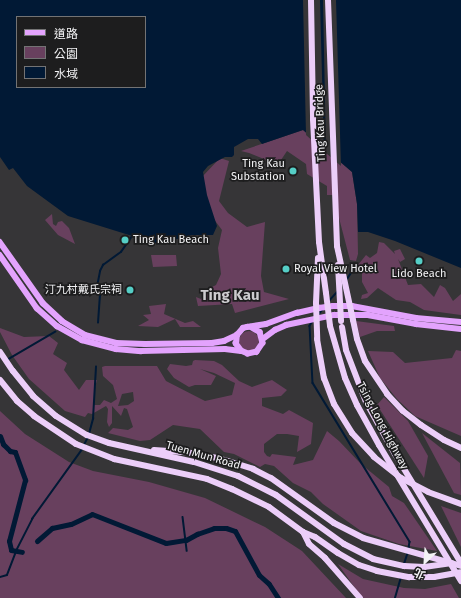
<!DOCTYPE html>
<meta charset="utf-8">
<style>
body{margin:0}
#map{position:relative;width:461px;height:598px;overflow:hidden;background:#363537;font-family:"Fira Sans","Noto Sans TC",sans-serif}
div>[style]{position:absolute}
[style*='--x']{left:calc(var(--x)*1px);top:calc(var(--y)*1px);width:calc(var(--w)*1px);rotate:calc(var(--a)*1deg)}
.green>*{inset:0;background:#68405e}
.round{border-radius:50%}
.water>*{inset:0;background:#011935}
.pier>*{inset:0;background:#363537}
.stream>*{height:1.5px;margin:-0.75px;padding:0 0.75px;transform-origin:0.75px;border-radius:0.75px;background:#011935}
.canal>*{height:5px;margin:-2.5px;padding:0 2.5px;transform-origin:2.5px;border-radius:2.5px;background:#011935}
.major>*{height:5.5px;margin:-2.75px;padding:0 2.75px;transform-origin:2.75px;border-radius:2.75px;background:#e3a3fd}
.highway>*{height:6px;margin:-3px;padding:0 3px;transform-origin:3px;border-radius:3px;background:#eccef9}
.highway-bridge>*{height:6px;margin:-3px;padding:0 3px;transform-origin:3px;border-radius:3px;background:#eccef9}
.dots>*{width:11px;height:11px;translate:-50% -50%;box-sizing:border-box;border:2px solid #1d1d1e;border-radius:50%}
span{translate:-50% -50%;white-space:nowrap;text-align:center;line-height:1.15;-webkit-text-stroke:3.5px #1d1d1e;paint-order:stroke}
.street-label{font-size:11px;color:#f3f3f5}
.poi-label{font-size:11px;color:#f3f3f5}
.right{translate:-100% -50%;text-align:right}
.left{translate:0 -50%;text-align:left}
.district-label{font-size:15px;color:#cdcccf;font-weight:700}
.legend{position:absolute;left:16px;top:16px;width:130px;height:72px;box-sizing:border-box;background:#1d1d1e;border:1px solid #737374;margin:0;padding:5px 7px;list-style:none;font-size:12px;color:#f3f3f5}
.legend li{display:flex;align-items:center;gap:8px;height:20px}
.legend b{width:20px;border:1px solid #737374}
.north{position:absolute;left:405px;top:542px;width:40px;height:40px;-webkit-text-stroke:3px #1d1d1e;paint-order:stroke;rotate:205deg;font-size:11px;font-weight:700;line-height:16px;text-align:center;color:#f3f3f5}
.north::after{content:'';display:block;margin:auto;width:14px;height:18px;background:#f3f3f5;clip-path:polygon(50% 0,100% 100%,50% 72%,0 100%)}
</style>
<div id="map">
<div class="green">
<div style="clip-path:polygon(303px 130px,352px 172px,357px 204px,358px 254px,356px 261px,350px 260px,333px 195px,327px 195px,327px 186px,307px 174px,306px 164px,287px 151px,279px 163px,273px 166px,264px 159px,249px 153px,241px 151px)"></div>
<div style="clip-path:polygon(220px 158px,229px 161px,219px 201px,228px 213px,247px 227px,265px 222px,261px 276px,264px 292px,289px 299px,235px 313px,232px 304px,198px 306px,196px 297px,201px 299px,210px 288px,216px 285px,221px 274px,218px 248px,222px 230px,207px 210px,201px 178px)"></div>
<div style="clip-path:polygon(52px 214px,53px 224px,56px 226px,58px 222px,62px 221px,69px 228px,75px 244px,58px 235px,45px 220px)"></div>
<div style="clip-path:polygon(379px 242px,384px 243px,395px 254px,394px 251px,400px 249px,405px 259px,400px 262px,398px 259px,408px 285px,421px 284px,434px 297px,440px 285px,445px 288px,453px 301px,461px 294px,461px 315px,424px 310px,410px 302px,396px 300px,378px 288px,367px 298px,361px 299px,362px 295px,368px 293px,362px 282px,362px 273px,358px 265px,366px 255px,370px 258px,377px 253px)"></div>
<div style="clip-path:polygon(151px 255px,176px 255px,177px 266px,153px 267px)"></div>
<div style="clip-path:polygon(166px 304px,164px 314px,185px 323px,193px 321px,201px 327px,180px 327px,175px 319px,158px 327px,138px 326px,149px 320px,143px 315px,151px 314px,149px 306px)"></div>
<div style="clip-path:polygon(356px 321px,394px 326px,395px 331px,377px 331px,360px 337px)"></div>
<div style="clip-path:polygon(evenodd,0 328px,24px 337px,49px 336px,58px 343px,53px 354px,67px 363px,64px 370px,79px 390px,86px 380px,97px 380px,94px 391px,94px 405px,100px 405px,104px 400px,111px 403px,117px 399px,113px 385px,103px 376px,102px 367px,105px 366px,157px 366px,166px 381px,205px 401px,232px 395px,235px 383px,214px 373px,200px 369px,216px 376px,211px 385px,195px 385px,189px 387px,174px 378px,167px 369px,170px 364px,186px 366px,192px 365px,193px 361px,195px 360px,214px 361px,222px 365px,239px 381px,252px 387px,272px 380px,287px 390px,281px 396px,262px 398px,262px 406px,283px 414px,289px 410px,313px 423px,311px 444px,297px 452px,299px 436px,287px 434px,277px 434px,264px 444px,264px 452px,267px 456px,270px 457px,272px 454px,296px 457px,293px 465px,313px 460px,327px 431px,339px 441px,361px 464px,389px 487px,392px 496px,404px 503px,437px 551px,399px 544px,361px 531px,323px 504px,311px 492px,293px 483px,274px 466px,265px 464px,260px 467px,234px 454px,224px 452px,200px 429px,173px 425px,150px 440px,140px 441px,108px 433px,113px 428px,128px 430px,133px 427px,127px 409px,124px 408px,121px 416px,112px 406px,112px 423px,109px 427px,107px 422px,108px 409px,106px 406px,92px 414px,88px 413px,85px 417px,65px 411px,29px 379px,12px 355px,0 332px,0 328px,133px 392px,134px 401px,128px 405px,118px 406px,122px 394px,133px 392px)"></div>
<div class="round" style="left:239px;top:331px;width:20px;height:20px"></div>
<div style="clip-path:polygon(456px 350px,461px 351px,461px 436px,415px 416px,397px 399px,380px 378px,368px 351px,393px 352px,405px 363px,452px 358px)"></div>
<div style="clip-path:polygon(384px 397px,408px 421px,428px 456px,424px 478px,377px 405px)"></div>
<div style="clip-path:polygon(0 411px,25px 434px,69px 462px,93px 471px,149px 482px,205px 498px,265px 527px,302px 551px,346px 598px,0 598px)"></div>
<div style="clip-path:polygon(422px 433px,460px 463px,461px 495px,454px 493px)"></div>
<div style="clip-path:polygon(441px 506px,461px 513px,461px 547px)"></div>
<div style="clip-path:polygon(338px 564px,363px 579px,404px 588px,425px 589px,451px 584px,459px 598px,362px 598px)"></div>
</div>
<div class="water">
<div style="clip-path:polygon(evenodd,0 0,461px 0,461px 268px,395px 241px,368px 232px,358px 232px,357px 204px,352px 172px,303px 130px,262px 144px,258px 139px,248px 139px,234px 147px,234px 155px,232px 157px,225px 157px,208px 166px,203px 172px,207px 195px,217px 226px,213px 235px,192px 235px,158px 244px,68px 216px,27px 186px,13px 168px,9px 170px,0 157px,0 0,17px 17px,145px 17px,145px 87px,17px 87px,17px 17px)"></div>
</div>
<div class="pier">
<div style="clip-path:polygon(303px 0,320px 0,324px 151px,306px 135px)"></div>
<div style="clip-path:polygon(323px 0,336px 0,341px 166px,326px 153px)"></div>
</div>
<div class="stream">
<div style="--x:347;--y:279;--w:7;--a:-56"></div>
<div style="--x:329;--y:301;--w:12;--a:-48"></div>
<div style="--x:318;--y:315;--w:8;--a:-50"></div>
<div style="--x:313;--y:321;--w:6;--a:121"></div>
<div style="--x:310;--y:326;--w:57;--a:87"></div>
<div style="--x:313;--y:383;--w:186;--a:58.6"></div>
<div style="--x:410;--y:542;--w:6;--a:99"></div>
<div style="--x:98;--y:323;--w:30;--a:-86"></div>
<div style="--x:100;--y:293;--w:7;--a:-117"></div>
<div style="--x:97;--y:287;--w:16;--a:-79"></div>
<div style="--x:100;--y:271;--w:7;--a:-63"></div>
<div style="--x:103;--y:265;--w:22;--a:-36"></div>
<div style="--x:121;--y:252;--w:19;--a:-55"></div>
<div style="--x:7;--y:360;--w:56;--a:-30.3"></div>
<div style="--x:89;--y:434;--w:16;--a:-75"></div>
<div style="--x:93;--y:419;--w:52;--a:-86.7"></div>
<div style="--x:84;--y:445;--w:9;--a:-63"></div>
<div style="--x:183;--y:517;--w:34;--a:83"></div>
<div style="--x:404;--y:564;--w:13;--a:-72"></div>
<div style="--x:0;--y:577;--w:7;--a:-16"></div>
<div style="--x:7;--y:575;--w:26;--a:-69"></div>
<div style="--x:16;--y:551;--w:36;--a:-63"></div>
<div style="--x:32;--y:519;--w:87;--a:-54.3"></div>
<div style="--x:395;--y:598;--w:22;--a:-74"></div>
</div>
<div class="canal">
<div style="--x:0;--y:436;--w:9;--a:69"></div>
<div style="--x:3;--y:444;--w:10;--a:45"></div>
<div style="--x:10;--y:451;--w:5;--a:11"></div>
<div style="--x:15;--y:452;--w:30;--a:70"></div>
<div style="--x:25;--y:480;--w:63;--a:104.7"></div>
<div style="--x:9;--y:541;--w:9;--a:77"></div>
<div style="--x:11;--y:550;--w:11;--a:10"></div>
<div style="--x:37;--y:541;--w:20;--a:-41"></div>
<div style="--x:52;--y:528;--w:19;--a:-12"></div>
<div style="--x:71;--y:524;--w:23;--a:-25"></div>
<div style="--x:92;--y:514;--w:79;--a:21.4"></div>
<div style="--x:166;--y:543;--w:20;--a:-9"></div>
<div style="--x:186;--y:540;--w:13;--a:-29"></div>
<div style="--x:197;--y:534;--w:18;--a:-19"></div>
<div style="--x:214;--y:528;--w:12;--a:0"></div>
<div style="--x:226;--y:528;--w:9;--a:18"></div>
<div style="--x:235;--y:531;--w:50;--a:61.4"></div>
<div style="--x:259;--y:575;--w:13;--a:42"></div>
<div style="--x:269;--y:584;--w:17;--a:57"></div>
</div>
<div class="major">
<div style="--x:0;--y:242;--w:75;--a:54.8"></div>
<div style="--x:43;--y:303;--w:26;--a:43"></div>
<div style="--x:62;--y:321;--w:27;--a:31"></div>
<div style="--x:85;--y:335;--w:32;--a:14"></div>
<div style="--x:116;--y:343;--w:29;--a:2"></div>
<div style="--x:145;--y:344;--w:67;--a:-0.9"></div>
<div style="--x:212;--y:343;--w:12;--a:-9"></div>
<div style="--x:224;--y:341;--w:14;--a:-25"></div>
<div style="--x:0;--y:255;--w:65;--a:55.1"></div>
<div style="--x:37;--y:308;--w:27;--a:42"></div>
<div style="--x:57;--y:326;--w:29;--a:29"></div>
<div style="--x:82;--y:340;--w:35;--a:15"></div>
<div style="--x:116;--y:349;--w:25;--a:5"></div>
<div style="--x:141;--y:351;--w:84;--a:-1.4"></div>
<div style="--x:225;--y:349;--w:16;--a:7"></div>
<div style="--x:251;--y:327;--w:10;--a:29"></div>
<div style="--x:260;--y:332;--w:11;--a:75"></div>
<div style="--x:263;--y:343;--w:11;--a:124"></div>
<div style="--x:257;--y:352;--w:9;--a:167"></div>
<div style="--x:248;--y:354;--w:8;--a:-157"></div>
<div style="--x:241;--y:351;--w:9;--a:-126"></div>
<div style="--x:236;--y:344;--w:9;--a:-84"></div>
<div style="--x:237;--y:335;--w:9;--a:-49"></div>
<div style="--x:243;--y:328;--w:4;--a:-14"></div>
<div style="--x:247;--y:327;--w:19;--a:-9"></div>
<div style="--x:266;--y:324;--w:33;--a:-20"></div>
<div style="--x:297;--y:313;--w:23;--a:-13"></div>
<div style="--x:319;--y:308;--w:14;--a:-8"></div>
<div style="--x:333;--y:306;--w:19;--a:0"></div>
<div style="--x:352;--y:306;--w:65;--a:10.6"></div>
<div style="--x:416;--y:318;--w:45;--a:5.1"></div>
<div style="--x:263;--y:339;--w:15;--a:-37"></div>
<div style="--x:275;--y:330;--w:12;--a:-24"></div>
<div style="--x:286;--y:325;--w:49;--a:-11.8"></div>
<div style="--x:334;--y:315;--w:34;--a:0"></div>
<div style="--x:368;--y:315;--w:49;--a:10.6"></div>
<div style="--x:416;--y:324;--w:45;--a:6.3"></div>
</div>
<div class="highway">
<div style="--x:311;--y:0;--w:119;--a:89"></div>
<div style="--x:313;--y:119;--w:123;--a:87.2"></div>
<div style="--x:319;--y:242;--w:51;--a:82.2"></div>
<div style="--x:328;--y:0;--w:246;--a:87.9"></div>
<div style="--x:316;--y:303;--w:45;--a:-87.5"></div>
<div style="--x:353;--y:320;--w:19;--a:78"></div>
<div style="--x:357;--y:339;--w:23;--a:70"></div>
<div style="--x:365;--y:361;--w:40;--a:56"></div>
<div style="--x:387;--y:394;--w:23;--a:47"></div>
<div style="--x:403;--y:411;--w:23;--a:38"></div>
<div style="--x:421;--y:425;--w:27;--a:33"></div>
<div style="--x:444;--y:440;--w:19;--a:25"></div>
<div style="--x:0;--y:352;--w:23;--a:56"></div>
<div style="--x:13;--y:371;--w:32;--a:51"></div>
<div style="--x:33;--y:396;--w:30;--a:41"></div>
<div style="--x:56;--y:416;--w:36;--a:32"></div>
<div style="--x:87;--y:435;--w:23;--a:20"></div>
<div style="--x:109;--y:443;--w:87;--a:12.6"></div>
<div style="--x:194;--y:462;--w:46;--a:17.7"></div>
<div style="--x:238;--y:476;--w:42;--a:26.6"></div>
<div style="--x:276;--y:495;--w:84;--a:35.8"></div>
<div style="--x:344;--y:544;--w:33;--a:27"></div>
<div style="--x:373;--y:559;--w:32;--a:13"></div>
<div style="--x:404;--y:566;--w:20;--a:3"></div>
<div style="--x:424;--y:567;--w:28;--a:-8"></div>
<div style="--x:345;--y:378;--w:30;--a:66"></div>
<div style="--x:357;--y:405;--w:46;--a:61.2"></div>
<div style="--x:0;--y:380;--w:27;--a:51"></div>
<div style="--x:17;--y:401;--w:23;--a:41"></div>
<div style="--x:34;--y:416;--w:50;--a:33.7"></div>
<div style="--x:76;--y:444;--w:41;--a:21.5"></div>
<div style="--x:114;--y:459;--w:95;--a:12.1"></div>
<div style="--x:207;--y:479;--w:27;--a:22"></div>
<div style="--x:232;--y:489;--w:41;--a:25.9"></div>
<div style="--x:269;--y:507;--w:42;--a:36.3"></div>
<div style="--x:303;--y:532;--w:13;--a:23"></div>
<div style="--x:315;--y:537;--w:28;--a:35"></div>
<div style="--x:338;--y:553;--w:24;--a:30"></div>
<div style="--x:359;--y:565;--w:19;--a:18"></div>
<div style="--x:377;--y:571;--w:33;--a:11"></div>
<div style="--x:409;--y:577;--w:25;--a:0"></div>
<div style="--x:434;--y:577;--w:27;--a:-10"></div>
<div style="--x:154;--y:450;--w:32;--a:4"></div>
<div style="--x:186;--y:452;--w:33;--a:11"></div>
<div style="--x:303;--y:532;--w:13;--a:63"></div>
<div style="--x:309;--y:544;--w:21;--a:41"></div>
<div style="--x:325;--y:558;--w:53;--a:48.8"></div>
</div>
<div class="highway-bridge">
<div style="--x:337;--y:246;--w:76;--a:77.8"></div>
<div style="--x:338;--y:265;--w:56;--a:86.9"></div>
<div style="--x:326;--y:293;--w:33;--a:83"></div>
<div style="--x:330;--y:326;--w:54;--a:73.9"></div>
<div style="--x:316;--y:303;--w:36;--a:88"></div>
<div style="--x:317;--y:339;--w:40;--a:80"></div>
<div style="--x:324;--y:378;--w:28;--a:69"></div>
<div style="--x:334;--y:404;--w:34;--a:58"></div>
<div style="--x:352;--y:433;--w:33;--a:47"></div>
<div style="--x:374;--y:457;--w:34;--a:38"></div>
<div style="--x:401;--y:478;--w:30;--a:27"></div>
<div style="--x:428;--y:492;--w:35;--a:20"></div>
<div style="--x:342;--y:327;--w:23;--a:80"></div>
<div style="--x:346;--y:350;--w:56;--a:69"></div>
<div style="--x:366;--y:402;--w:60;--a:60.9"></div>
<div style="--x:395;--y:454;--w:127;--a:58.8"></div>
<div style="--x:379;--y:445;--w:159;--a:58.9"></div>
<div style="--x:218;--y:458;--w:37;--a:17"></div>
<div style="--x:253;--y:469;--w:20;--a:27"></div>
<div style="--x:271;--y:478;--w:77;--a:35.5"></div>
<div style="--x:334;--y:523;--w:33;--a:27"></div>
<div style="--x:363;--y:538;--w:102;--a:15.9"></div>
</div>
<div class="dots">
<div style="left:293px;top:171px;background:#55cec6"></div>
<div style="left:125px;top:240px;background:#55cec6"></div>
<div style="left:419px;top:261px;background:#55cec6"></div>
<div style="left:286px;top:269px;background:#55cec6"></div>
<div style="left:130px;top:290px;background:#55cec6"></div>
</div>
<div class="street-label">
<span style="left:321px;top:123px;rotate:-92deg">Ting Kau Bridge</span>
<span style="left:382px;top:426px;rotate:62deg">Tsing Long Highway</span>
<span style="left:203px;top:456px;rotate:16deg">Tuen Mun Road</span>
</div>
<div class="poi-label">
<span class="right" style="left:285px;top:171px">Ting Kau<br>Substation</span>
<span class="left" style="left:133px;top:240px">Ting Kau Beach</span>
<span class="left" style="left:294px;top:269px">Royal View Hotel</span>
<span style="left:419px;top:274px">Lido Beach</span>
<span class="right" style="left:122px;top:290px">汀九村戴氏宗祠</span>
</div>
<div class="district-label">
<span style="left:230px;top:296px">Ting Kau</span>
</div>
<ul class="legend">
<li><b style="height:5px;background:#e3a3fd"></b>道路</li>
<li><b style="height:11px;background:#68405e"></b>公園</li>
<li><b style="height:11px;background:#011935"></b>水域</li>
</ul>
<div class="north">北</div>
</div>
